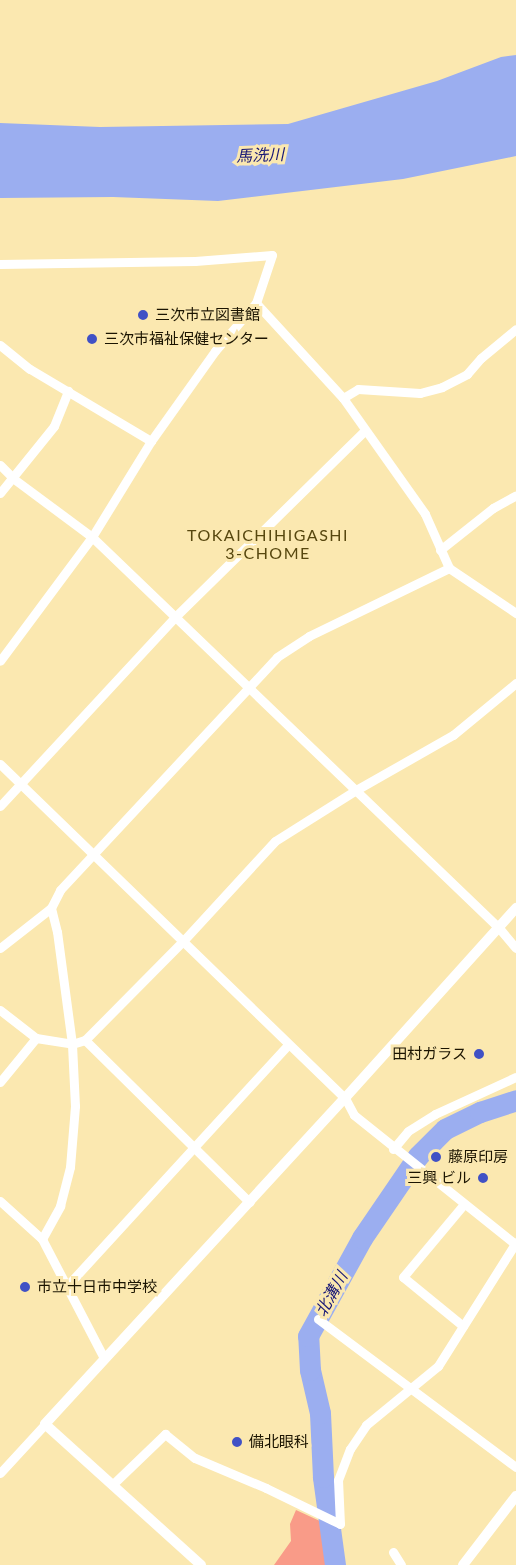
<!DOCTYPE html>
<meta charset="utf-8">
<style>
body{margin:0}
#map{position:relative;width:516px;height:1565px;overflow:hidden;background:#fbe8b0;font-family:Lato,"Noto Sans JP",sans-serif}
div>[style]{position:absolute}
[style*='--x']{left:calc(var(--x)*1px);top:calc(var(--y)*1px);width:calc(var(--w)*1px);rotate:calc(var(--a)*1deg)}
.green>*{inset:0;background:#f99b88}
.water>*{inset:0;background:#9baef0}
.river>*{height:21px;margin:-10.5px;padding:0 10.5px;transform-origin:10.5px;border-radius:10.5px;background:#9baef0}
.minor>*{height:9px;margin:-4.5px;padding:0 4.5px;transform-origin:4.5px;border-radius:4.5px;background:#fff}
.tertiary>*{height:10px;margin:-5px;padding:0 5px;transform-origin:5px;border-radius:5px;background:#fff}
.dots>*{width:16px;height:16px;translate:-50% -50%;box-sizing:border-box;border:3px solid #fbe8b0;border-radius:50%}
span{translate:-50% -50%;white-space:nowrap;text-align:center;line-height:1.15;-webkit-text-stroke:6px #fbe8b0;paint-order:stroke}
.poi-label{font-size:15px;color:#1b1401}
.left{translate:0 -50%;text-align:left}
.right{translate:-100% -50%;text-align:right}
.water-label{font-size:16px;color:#171776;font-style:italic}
.neighbourhood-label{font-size:16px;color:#57470f;letter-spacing:1.5px}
</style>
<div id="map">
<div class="green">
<div style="clip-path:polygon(296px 1510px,322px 1522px,327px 1565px,274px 1565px,291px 1541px,290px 1524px)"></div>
</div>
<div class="water">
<div style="clip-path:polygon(516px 55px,516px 156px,403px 179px,218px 201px,113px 197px,0 198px,0 123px,100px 127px,288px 124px,437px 81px,501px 57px)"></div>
</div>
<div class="river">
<div style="--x:335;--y:1565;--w:89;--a:-97.8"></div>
<div style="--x:323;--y:1477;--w:64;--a:-92.7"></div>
<div style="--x:320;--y:1413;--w:44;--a:-103.1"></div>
<div style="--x:310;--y:1370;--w:34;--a:-93"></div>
<div style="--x:308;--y:1336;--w:112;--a:-61.1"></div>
<div style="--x:362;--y:1238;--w:99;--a:-55.7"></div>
<div style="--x:418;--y:1156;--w:38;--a:-45"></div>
<div style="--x:445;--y:1129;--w:39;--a:-26"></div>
<div style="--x:480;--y:1112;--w:38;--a:-18"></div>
</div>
<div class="minor">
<div style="--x:0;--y:264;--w:195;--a:-0.9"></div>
<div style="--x:195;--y:261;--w:77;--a:-4.5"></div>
<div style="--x:272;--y:255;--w:51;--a:108.4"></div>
<div style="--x:256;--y:303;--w:63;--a:130.5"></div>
<div style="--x:215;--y:351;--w:110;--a:125.4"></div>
<div style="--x:151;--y:441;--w:113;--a:121.6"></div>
<div style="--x:92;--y:537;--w:154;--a:126.6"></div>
<div style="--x:256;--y:303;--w:129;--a:47.5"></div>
<div style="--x:343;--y:398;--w:142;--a:54.7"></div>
<div style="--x:425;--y:514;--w:59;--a:66"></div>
<div style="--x:449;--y:568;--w:81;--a:33.9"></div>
<div style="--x:0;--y:345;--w:38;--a:39"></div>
<div style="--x:30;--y:369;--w:141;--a:30.8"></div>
<div style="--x:343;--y:398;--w:17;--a:-31"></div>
<div style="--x:358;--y:389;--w:62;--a:3.7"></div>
<div style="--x:420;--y:393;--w:23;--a:-15"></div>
<div style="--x:442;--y:387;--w:28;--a:-27"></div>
<div style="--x:467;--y:374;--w:21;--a:-49"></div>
<div style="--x:481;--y:358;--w:45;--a:-39.6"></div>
<div style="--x:0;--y:465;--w:20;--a:45"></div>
<div style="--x:14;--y:479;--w:97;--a:36.6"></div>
<div style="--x:92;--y:537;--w:564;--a:43.85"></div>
<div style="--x:499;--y:928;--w:26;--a:50"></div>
<div style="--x:0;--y:493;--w:86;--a:-51.1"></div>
<div style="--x:54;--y:426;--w:38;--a:-68"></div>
<div style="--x:440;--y:550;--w:68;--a:-38.4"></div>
<div style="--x:493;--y:508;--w:26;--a:-29"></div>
<div style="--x:0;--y:764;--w:480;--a:44.1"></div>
<div style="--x:345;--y:1098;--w:19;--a:62"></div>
<div style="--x:354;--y:1115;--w:208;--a:38.7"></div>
<div style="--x:0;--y:806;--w:258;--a:-47.2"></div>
<div style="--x:175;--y:617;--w:265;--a:-44.5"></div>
<div style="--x:0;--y:948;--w:65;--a:-38.1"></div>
<div style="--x:0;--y:1010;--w:46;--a:37.9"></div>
<div style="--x:36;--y:1038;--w:36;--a:9"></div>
<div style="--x:72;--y:1044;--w:14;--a:-17"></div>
<div style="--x:85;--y:1040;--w:141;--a:-45.3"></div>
<div style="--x:184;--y:940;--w:134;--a:-47.4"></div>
<div style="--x:275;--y:841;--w:96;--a:-32.2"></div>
<div style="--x:356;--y:790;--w:112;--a:-29.6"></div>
<div style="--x:453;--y:735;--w:82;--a:-39.5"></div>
<div style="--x:85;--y:1040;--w:231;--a:44.6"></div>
<div style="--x:0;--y:1082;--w:57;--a:-50.7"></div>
<div style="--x:393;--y:1149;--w:23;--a:-50"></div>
<div style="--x:408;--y:1131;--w:32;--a:-32"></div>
<div style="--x:435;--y:1114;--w:89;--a:-24.6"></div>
<div style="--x:0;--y:1201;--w:57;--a:42.1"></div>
<div style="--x:42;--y:1239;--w:134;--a:62.5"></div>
<div style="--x:42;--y:1239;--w:38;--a:-61"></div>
<div style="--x:60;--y:1206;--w:40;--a:-75.6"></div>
<div style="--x:70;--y:1167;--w:61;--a:-85.3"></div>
<div style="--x:75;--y:1106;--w:62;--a:-92.8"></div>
<div style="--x:72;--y:1044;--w:113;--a:-97.6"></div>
<div style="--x:57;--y:932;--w:25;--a:-104"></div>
<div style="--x:51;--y:908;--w:20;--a:-63"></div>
<div style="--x:60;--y:890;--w:318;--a:-47"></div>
<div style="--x:277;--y:657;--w:38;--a:-33"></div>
<div style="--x:309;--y:636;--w:156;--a:-25.9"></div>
<div style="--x:66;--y:1287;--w:328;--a:-47.5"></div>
<div style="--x:318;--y:1319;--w:247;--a:36.8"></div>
<div style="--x:463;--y:1326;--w:77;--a:-140.8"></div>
<div style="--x:403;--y:1277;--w:95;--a:-50.1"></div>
<div style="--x:0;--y:1473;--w:67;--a:-47.4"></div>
<div style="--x:112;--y:1485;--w:74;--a:-43.9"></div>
<div style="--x:165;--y:1434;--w:38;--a:39"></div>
<div style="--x:195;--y:1458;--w:77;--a:22.9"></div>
<div style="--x:266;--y:1488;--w:82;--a:25.9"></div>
<div style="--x:340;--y:1524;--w:44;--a:-92.6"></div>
<div style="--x:338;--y:1480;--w:33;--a:-69"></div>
<div style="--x:350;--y:1449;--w:29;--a:-56"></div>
<div style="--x:366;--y:1425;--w:93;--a:-39.3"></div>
<div style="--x:438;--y:1366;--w:146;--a:-57.8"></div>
<div style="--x:393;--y:1552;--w:15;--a:58"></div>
</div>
<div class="tertiary">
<div style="--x:201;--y:1565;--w:210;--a:-137.9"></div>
<div style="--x:45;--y:1424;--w:443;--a:-47.4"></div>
<div style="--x:345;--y:1098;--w:256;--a:-48"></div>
<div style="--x:463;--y:1565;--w:87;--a:-52.5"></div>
</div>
<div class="dots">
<div style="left:143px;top:315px;background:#4051c5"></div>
<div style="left:92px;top:339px;background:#4051c5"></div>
<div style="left:479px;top:1054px;background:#4051c5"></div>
<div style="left:436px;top:1157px;background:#4051c5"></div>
<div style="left:483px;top:1178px;background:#4051c5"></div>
<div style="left:25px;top:1287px;background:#4051c5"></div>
<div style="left:237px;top:1442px;background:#4051c5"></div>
</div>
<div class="poi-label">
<span class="left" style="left:155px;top:315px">三次市立図書館</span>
<span class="left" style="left:104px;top:339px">三次市福祉保健センター</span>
<span class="right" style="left:467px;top:1054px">田村ガラス</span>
<span class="left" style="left:448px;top:1157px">藤原印房</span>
<span class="right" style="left:471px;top:1178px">三興 ビル</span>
<span class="left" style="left:37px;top:1287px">市立十日市中学校</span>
<span class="left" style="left:249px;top:1442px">備北眼科</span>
</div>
<div class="water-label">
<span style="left:260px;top:155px;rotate:-2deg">馬洗川</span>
<span style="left:331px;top:1294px;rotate:-61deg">北溝川</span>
</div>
<div class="neighbourhood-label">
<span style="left:268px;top:544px">TOKAICHIHIGASHI<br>3-CHOME</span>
</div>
</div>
